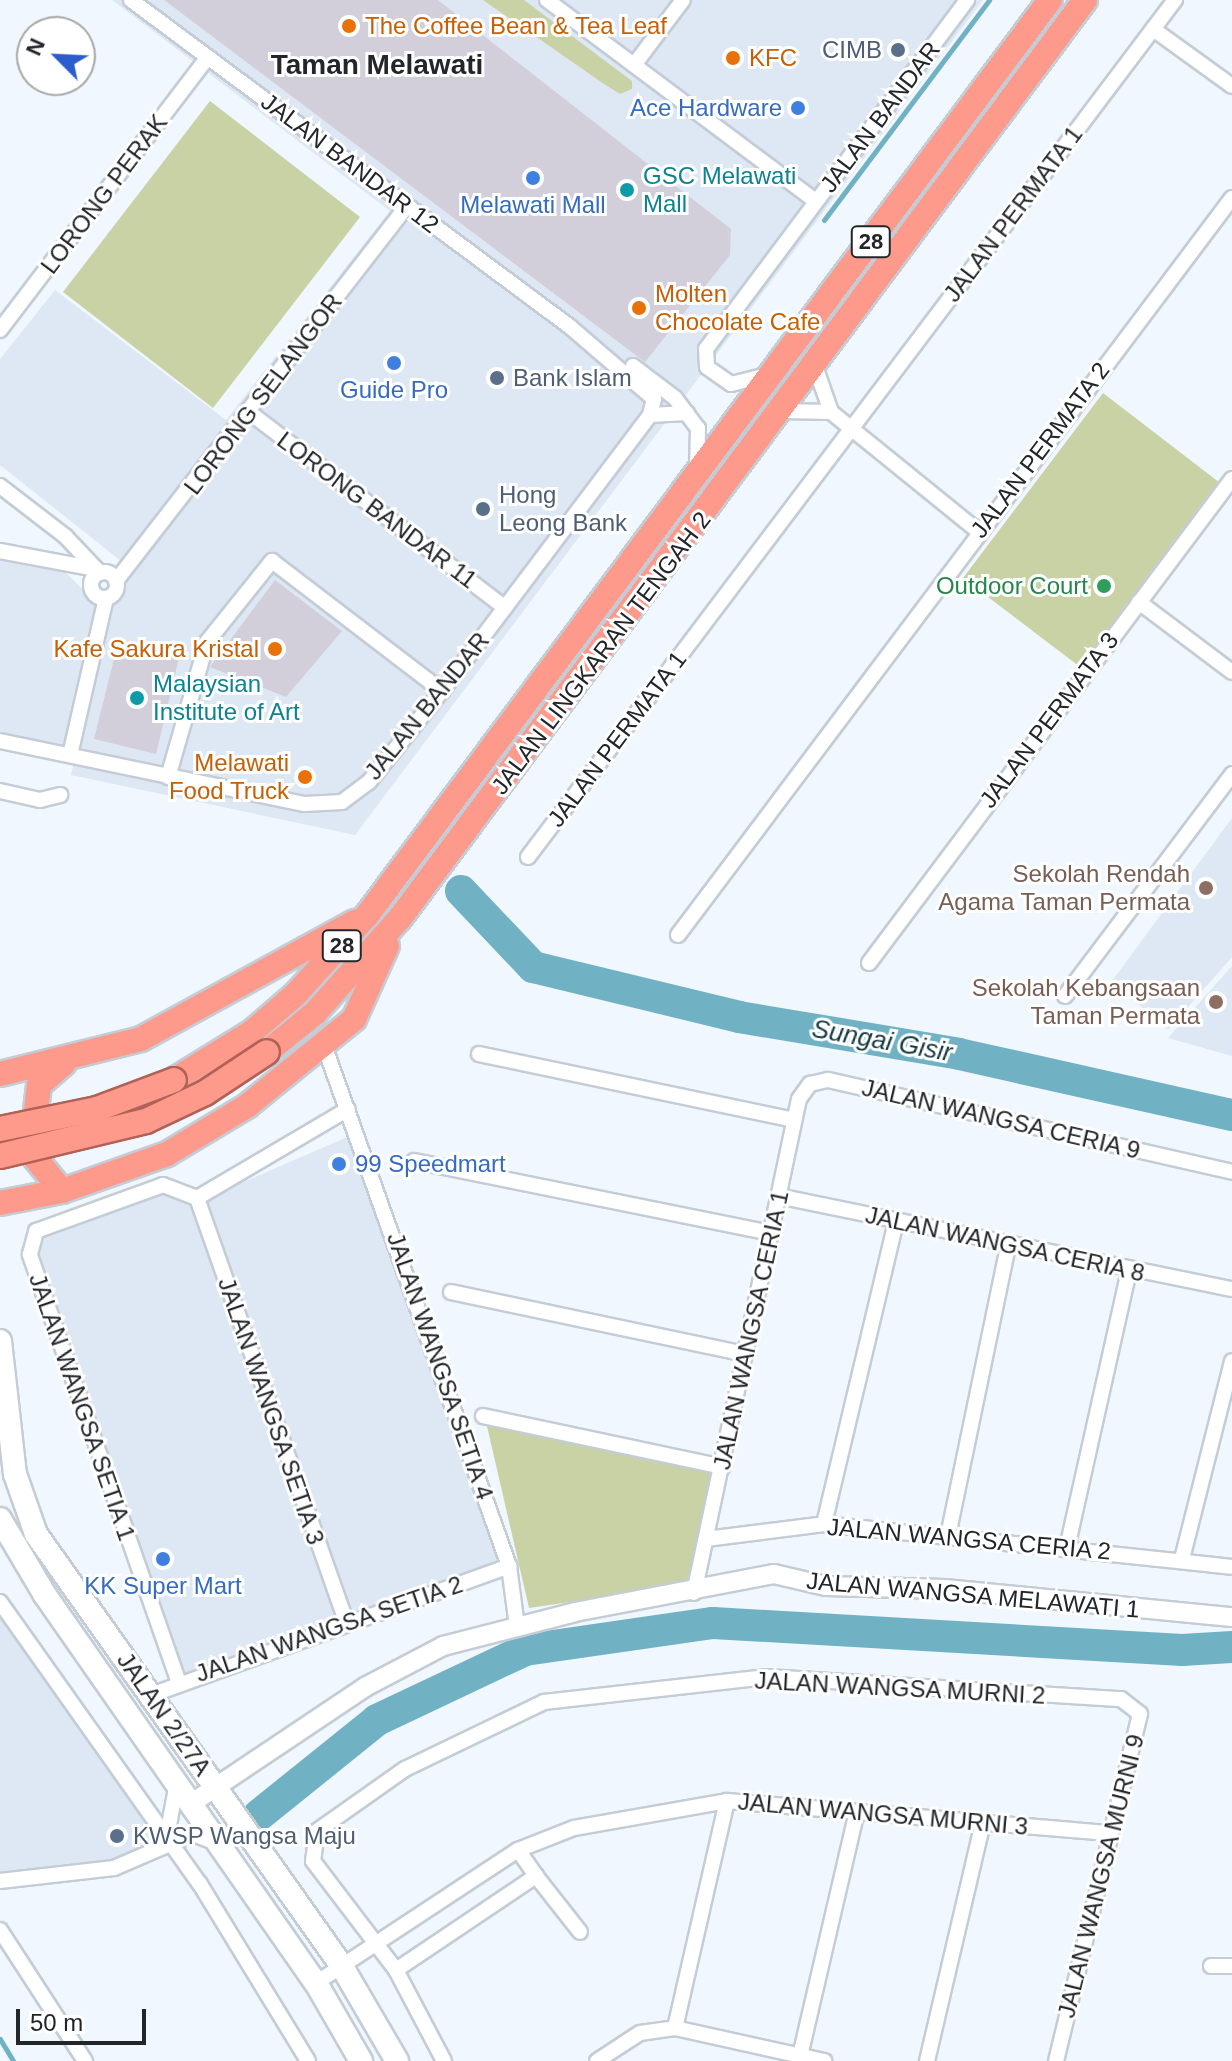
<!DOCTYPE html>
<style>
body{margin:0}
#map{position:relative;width:1232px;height:2061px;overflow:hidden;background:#f0f7fe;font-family:Helvetica,sans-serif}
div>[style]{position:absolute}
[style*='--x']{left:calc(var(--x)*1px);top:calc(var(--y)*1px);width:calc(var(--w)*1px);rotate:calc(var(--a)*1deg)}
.built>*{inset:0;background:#dde8f4}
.green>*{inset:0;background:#c9d2a5}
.stream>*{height:5px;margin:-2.5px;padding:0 2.5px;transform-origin:2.5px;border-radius:2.5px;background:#70b2c3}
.river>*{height:32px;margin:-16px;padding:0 16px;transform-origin:16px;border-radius:16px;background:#70b2c3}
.building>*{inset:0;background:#d3cfda}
.roads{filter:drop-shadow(2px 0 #c4ccd5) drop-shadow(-2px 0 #c4ccd5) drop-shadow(0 2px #c4ccd5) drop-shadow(0 -2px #c4ccd5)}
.minor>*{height:14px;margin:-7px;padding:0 7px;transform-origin:7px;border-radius:7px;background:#fff}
.minor>.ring{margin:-7px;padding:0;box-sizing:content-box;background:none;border:14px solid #fff;border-radius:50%}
.tertiary>*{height:18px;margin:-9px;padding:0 9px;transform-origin:9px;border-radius:9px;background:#fff}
.secondary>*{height:22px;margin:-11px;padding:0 11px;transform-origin:11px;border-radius:11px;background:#fff}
.trunk>*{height:24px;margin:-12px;padding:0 12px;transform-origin:12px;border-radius:12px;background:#fe9a8c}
.bridges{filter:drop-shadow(2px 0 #b16156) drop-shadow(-2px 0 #b16156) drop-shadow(0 2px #b16156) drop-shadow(0 -2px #b16156)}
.trunk-bridge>*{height:24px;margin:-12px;padding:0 12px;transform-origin:12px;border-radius:12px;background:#fe9a8c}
.dots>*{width:22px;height:22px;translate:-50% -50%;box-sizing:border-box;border:4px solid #fff;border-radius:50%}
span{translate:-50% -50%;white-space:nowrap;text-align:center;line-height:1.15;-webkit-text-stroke:6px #fff;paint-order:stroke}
.shield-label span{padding:2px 6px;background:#fff;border:2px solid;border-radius:6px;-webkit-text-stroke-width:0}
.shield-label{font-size:22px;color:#222529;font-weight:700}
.food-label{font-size:24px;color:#c56008}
.left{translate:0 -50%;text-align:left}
.right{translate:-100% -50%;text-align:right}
.service-label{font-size:24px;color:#4e5e75}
.shop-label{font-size:24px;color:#366cbe}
.street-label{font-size:24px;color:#222529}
.culture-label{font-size:24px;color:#0d838f}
.leisure-label{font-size:24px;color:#27864d}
.education-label{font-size:24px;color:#785e54}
.water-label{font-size:26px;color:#173840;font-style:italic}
.quarter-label{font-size:28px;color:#222529;font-weight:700}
.north{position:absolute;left:16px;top:16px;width:80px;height:80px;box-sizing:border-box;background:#fff;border:2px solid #a7a8a9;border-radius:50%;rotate:294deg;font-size:22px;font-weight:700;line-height:32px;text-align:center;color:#222529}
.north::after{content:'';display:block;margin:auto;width:28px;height:36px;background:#2d5dcc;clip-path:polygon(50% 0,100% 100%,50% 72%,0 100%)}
.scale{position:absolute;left:16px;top:2009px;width:130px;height:36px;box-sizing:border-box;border:4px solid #222529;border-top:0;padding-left:10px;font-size:24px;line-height:28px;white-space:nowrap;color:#222529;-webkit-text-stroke:6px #fff;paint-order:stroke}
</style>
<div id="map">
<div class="built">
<div style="clip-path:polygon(112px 0,983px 0,355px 835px,71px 775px,121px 561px,0 465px,0 359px,55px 290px,226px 420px,390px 211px)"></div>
<div style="clip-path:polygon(0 556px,62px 569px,98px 604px,65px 746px,0 732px)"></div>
<div style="clip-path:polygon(1232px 818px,1232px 957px,1168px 1030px,1112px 981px)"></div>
<div style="clip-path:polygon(1232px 966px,1232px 1056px,1168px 1038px)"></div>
<div style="clip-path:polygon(352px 1135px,500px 1562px,183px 1674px,97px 1439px,38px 1253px,42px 1236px,163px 1192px,193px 1204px)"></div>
<div style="clip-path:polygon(0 1615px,156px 1838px,135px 1853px,114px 1861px,0 1874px)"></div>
</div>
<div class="green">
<div style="clip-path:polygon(483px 0,524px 0,632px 81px,632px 89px,620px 94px,604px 84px)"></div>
<div style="clip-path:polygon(210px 101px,360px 217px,213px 408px,63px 292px)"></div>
<div style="clip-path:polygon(1103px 393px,1224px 486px,1084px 670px,963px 578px)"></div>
<div style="clip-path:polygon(486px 1422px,718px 1468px,695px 1584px,529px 1608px)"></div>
</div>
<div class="stream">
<div style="--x:824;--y:220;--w:275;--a:-53.1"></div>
<div style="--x:0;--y:2039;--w:26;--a:59"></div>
</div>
<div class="river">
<div style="--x:461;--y:891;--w:105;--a:46.5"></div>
<div style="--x:533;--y:967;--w:212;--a:13.6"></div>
<div style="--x:739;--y:1017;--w:223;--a:9.5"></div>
<div style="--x:959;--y:1054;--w:280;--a:12.6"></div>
<div style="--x:259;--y:1815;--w:151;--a:-38.8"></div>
<div style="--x:377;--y:1720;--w:164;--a:-25.3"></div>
<div style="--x:525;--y:1650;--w:190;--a:-8.2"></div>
<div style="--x:713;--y:1623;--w:470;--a:3.3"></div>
<div style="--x:1182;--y:1650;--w:50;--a:-3.4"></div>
</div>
<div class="building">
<div style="clip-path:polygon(164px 0,438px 0,731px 229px,730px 255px,645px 362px)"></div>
<div style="clip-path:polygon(275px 580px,342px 631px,286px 697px,210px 667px)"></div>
<div style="clip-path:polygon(118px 643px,179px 658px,156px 754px,94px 739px)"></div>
</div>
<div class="roads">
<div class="minor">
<div style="--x:547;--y:0;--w:336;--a:36.8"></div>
<div style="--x:1153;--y:29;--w:97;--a:35.8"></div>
<div style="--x:634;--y:65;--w:81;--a:-53"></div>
<div style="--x:0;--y:330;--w:343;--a:-52.7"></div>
<div style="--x:633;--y:366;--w:53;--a:37.3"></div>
<div style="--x:675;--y:398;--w:38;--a:53"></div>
<div style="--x:698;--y:428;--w:41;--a:91.4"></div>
<div style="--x:815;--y:366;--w:49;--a:70.8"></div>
<div style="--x:771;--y:374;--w:41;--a:166"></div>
<div style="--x:731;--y:384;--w:29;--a:-145"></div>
<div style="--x:707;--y:367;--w:18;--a:-93"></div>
<div style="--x:706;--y:349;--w:436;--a:-53.2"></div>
<div style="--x:782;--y:411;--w:49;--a:1.2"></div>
<div style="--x:249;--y:412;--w:322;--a:37.4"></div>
<div style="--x:831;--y:412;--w:191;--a:39"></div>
<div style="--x:650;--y:415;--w:37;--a:-3"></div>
<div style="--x:0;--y:486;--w:82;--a:37.6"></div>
<div style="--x:65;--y:536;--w:51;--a:46.6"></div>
<div style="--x:0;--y:551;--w:98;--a:10.6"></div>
<div class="ring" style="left:91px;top:572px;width:12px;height:12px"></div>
<div style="--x:116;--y:581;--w:475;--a:-52.2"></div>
<div style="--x:1139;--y:602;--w:116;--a:37"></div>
<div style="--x:0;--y:741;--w:311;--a:11.7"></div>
<div style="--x:305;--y:804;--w:37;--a:-3"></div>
<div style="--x:342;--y:802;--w:34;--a:-37"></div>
<div style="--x:369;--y:782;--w:117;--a:-51.3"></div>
<div style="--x:442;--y:691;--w:346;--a:-53"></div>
<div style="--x:650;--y:415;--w:16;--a:-76"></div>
<div style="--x:654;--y:399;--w:112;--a:-139.3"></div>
<div style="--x:569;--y:326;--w:546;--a:-143.34"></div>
<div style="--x:70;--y:755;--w:161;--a:-77.1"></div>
<div style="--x:168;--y:777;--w:141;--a:-73.9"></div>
<div style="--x:207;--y:642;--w:104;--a:-51.3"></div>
<div style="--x:272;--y:561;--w:214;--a:37.4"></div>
<div style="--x:0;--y:791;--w:41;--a:12.7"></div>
<div style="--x:40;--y:800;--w:21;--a:-14"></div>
<div style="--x:528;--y:857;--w:1074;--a:-52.95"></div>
<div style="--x:678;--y:935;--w:922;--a:-53.07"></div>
<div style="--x:869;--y:963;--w:605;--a:-53.13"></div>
<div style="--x:1065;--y:996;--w:278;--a:-53"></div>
<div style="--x:324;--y:1045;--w:553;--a:70.45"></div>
<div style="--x:509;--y:1566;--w:62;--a:82.5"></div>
<div style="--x:479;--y:1054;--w:322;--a:11.8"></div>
<div style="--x:414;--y:1161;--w:364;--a:11.4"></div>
<div style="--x:778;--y:1196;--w:463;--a:11.6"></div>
<div style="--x:197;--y:1198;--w:451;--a:70.6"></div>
<div style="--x:197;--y:1198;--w:175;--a:-30.5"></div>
<div style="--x:451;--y:1292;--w:301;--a:11.9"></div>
<div style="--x:483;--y:1416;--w:245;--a:12"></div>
<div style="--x:824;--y:1524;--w:311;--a:-76.6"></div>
<div style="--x:948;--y:1536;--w:297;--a:-78.3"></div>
<div style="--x:706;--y:1539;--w:119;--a:-7.2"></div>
<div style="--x:824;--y:1524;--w:410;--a:6"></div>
<div style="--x:1067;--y:1548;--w:285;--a:-77.4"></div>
<div style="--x:1182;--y:1559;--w:204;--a:-75.8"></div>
<div style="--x:694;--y:1593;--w:505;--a:-78"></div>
<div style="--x:799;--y:1099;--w:19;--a:-54"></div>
<div style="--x:810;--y:1084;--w:18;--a:-13"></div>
<div style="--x:828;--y:1080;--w:414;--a:12.8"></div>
<div style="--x:0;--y:1602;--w:346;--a:54.7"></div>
<div style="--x:200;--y:1884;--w:207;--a:58.6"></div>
<div style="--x:179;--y:1683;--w:454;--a:-109.2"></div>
<div style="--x:30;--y:1254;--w:24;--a:-75"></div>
<div style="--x:36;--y:1231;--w:135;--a:-19.9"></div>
<div style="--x:163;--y:1185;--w:36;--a:21"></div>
<div style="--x:151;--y:1695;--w:381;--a:-19.8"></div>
<div style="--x:166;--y:1841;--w:59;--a:-79.3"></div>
<div style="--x:518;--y:1850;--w:32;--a:55"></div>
<div style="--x:0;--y:1881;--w:115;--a:-6.5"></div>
<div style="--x:114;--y:1868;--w:86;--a:-23.3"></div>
<div style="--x:193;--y:1834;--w:26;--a:21"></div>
<div style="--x:0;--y:1930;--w:156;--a:57"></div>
<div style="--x:1211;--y:1966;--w:21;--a:0"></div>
<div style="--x:396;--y:1970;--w:169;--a:-33.9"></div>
<div style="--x:536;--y:1876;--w:71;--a:51.8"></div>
<div style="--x:316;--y:1983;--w:242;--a:-33.4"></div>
<div style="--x:518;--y:1850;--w:60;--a:-21.4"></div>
<div style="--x:574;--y:1828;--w:155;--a:-10"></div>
<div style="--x:727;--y:1801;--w:385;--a:4.8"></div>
<div style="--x:675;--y:2028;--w:233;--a:-77.1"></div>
<div style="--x:800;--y:2056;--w:251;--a:-76.9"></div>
<div style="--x:444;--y:2061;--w:103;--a:-117.8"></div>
<div style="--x:396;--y:1970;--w:137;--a:-127.3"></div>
<div style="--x:313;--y:1861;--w:30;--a:-82"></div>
<div style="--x:317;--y:1831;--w:108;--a:-35.2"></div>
<div style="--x:405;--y:1769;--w:154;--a:-25.7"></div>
<div style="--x:544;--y:1702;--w:224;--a:-6.4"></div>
<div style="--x:767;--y:1677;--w:355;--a:3.6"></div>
<div style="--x:1121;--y:1699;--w:24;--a:38"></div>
<div style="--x:1140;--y:1714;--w:357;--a:103.6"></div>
<div style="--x:597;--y:2061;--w:51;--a:-33.1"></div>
<div style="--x:640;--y:2033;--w:35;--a:-8"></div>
<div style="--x:675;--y:2028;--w:153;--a:12.5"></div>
<div style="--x:927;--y:2061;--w:244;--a:-76.8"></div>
</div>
<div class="tertiary">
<div style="--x:192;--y:1803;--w:208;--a:-33.8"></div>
<div style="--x:365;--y:1687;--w:88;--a:-27.7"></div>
<div style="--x:443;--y:1646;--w:136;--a:-14.4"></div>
<div style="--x:575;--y:1612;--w:203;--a:-10.8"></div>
<div style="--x:774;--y:1574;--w:53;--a:13"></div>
<div style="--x:826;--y:1586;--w:119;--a:1.4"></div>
<div style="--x:945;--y:1589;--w:288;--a:5.6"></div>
</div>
<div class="secondary">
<div style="--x:0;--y:1341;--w:134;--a:83.6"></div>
<div style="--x:15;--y:1474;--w:64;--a:70.7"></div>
<div style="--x:36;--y:1534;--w:528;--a:54.71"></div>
<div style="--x:341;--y:1965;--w:111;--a:59.7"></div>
<div style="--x:0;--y:1519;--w:88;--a:59.4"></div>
<div style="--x:45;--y:1595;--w:473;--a:55.1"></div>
<div style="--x:316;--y:1983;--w:90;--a:60"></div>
</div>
<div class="trunk">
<div style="--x:267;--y:1052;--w:62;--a:-39.1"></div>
<div style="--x:315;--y:1013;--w:127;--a:-48.2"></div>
<div style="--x:400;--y:918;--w:1145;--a:-53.27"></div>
<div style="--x:0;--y:1074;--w:145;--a:-13.9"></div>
<div style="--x:141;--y:1039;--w:244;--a:-28.7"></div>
<div style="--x:174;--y:1080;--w:92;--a:-31.6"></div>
<div style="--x:252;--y:1032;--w:58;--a:-40.8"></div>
<div style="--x:296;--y:994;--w:108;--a:-48"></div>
<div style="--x:368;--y:914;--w:1140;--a:-53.27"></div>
<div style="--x:62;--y:1191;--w:41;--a:-129.1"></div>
<div style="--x:36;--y:1159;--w:23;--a:-97"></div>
<div style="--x:33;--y:1136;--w:51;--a:-83.3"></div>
<div style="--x:39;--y:1085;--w:33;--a:-41"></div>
<div style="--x:0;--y:1203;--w:63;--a:-11"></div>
<div style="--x:62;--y:1191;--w:111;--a:-19.4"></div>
<div style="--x:167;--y:1154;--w:93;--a:-31"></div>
<div style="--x:247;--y:1106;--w:138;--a:-39.1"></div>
<div style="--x:354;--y:1019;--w:80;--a:-65.7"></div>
</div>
</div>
<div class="bridges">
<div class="trunk-bridge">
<div style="--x:0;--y:1129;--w:99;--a:-11.7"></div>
<div style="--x:97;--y:1109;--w:82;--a:-20.6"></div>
<div style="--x:0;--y:1156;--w:150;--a:-13.5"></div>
<div style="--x:146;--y:1121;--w:65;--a:-25.4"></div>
<div style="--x:205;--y:1093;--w:74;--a:-33.5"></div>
</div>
</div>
<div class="dots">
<div style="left:349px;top:26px;background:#e8710a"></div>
<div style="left:898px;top:50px;background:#5c6f8a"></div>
<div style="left:733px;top:58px;background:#e8710a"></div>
<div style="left:798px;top:108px;background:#3f7fe0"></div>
<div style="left:533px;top:178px;background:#3f7fe0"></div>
<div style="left:627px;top:190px;background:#0f9aa8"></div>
<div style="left:639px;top:308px;background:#e8710a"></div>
<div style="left:394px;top:363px;background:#3f7fe0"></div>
<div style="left:497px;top:378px;background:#5c6f8a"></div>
<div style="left:483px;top:509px;background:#5c6f8a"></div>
<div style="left:1104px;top:586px;background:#2e9e5b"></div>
<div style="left:275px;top:649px;background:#e8710a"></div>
<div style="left:137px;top:698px;background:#0f9aa8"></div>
<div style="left:305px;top:777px;background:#e8710a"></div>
<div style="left:1206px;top:888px;background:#8d6e63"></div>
<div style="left:1216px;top:1002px;background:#8d6e63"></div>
<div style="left:339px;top:1164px;background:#3f7fe0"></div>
<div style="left:163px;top:1559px;background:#3f7fe0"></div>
<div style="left:117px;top:1836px;background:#5c6f8a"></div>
</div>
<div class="shield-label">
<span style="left:871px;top:242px">28</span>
<span style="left:342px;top:946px">28</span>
</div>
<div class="food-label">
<span class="left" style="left:365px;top:26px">The Coffee Bean &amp; Tea Leaf</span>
<span class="left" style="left:749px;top:58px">KFC</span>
<span class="left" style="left:655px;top:308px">Molten<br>Chocolate Cafe</span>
<span class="right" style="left:259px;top:649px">Kafe Sakura Kristal</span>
<span class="right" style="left:289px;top:777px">Melawati<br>Food Truck</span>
</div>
<div class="service-label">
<span class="right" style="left:882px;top:50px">CIMB</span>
<span class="left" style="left:513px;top:378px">Bank Islam</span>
<span class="left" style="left:499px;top:509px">Hong<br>Leong Bank</span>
<span class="left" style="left:133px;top:1836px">KWSP Wangsa Maju</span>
</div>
<div class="shop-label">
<span class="right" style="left:782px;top:108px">Ace Hardware</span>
<span style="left:533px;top:205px">Melawati Mall</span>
<span style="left:394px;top:390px">Guide Pro</span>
<span class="left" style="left:355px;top:1164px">99 Speedmart</span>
<span style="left:163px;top:1586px">KK Super Mart</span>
</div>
<div class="street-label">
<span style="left:880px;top:117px;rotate:-53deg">JALAN BANDAR</span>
<span style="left:350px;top:163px;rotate:37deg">JALAN BANDAR 12</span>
<span style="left:104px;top:194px;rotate:-53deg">LORONG PERAK</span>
<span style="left:1013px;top:214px;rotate:-53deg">JALAN PERMATA 1</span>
<span style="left:263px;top:394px;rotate:-53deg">LORONG SELANGOR</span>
<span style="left:1040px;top:450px;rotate:-53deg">JALAN PERMATA 2</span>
<span style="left:377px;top:510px;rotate:37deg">LORONG BANDAR 11</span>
<span style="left:601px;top:653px;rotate:-53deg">JALAN LINGKARAN TENGAH 2</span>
<span style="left:427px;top:706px;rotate:-51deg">JALAN BANDAR</span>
<span style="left:1049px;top:720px;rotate:-53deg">JALAN PERMATA 3</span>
<span style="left:617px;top:739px;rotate:-53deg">JALAN PERMATA 1</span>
<span style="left:1001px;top:1119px;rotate:13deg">JALAN WANGSA CERIA 9</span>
<span style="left:1005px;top:1244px;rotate:12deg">JALAN WANGSA CERIA 8</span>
<span style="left:751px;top:1330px;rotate:-78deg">JALAN WANGSA CERIA 1</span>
<span style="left:440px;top:1366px;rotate:71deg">JALAN WANGSA SETIA 4</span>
<span style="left:82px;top:1407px;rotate:71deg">JALAN WANGSA SETIA 1</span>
<span style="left:271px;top:1411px;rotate:71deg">JALAN WANGSA SETIA 3</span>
<span style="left:969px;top:1539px;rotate:5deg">JALAN WANGSA CERIA 2</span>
<span style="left:973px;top:1595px;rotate:5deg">JALAN WANGSA MELAWATI 1</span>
<span style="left:329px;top:1629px;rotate:-19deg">JALAN WANGSA SETIA 2</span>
<span style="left:900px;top:1688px;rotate:3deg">JALAN WANGSA MURNI 2</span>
<span style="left:164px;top:1714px;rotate:55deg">JALAN 2/27A</span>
<span style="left:883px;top:1814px;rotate:5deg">JALAN WANGSA MURNI 3</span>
<span style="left:1101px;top:1876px;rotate:-76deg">JALAN WANGSA MURNI 9</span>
</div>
<div class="culture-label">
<span class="left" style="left:643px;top:190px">GSC Melawati<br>Mall</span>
<span class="left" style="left:153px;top:698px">Malaysian<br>Institute of Art</span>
</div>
<div class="leisure-label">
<span class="right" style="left:1088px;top:586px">Outdoor Court</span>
</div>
<div class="education-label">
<span class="right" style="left:1190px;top:888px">Sekolah Rendah<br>Agama Taman Permata</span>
<span class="right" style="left:1200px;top:1002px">Sekolah Kebangsaan<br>Taman Permata</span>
</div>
<div class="water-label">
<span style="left:882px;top:1041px;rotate:10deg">Sungai Gisir</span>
</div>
<div class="quarter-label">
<span style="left:377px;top:65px">Taman Melawati</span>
</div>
<div class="north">N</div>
<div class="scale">50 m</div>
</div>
